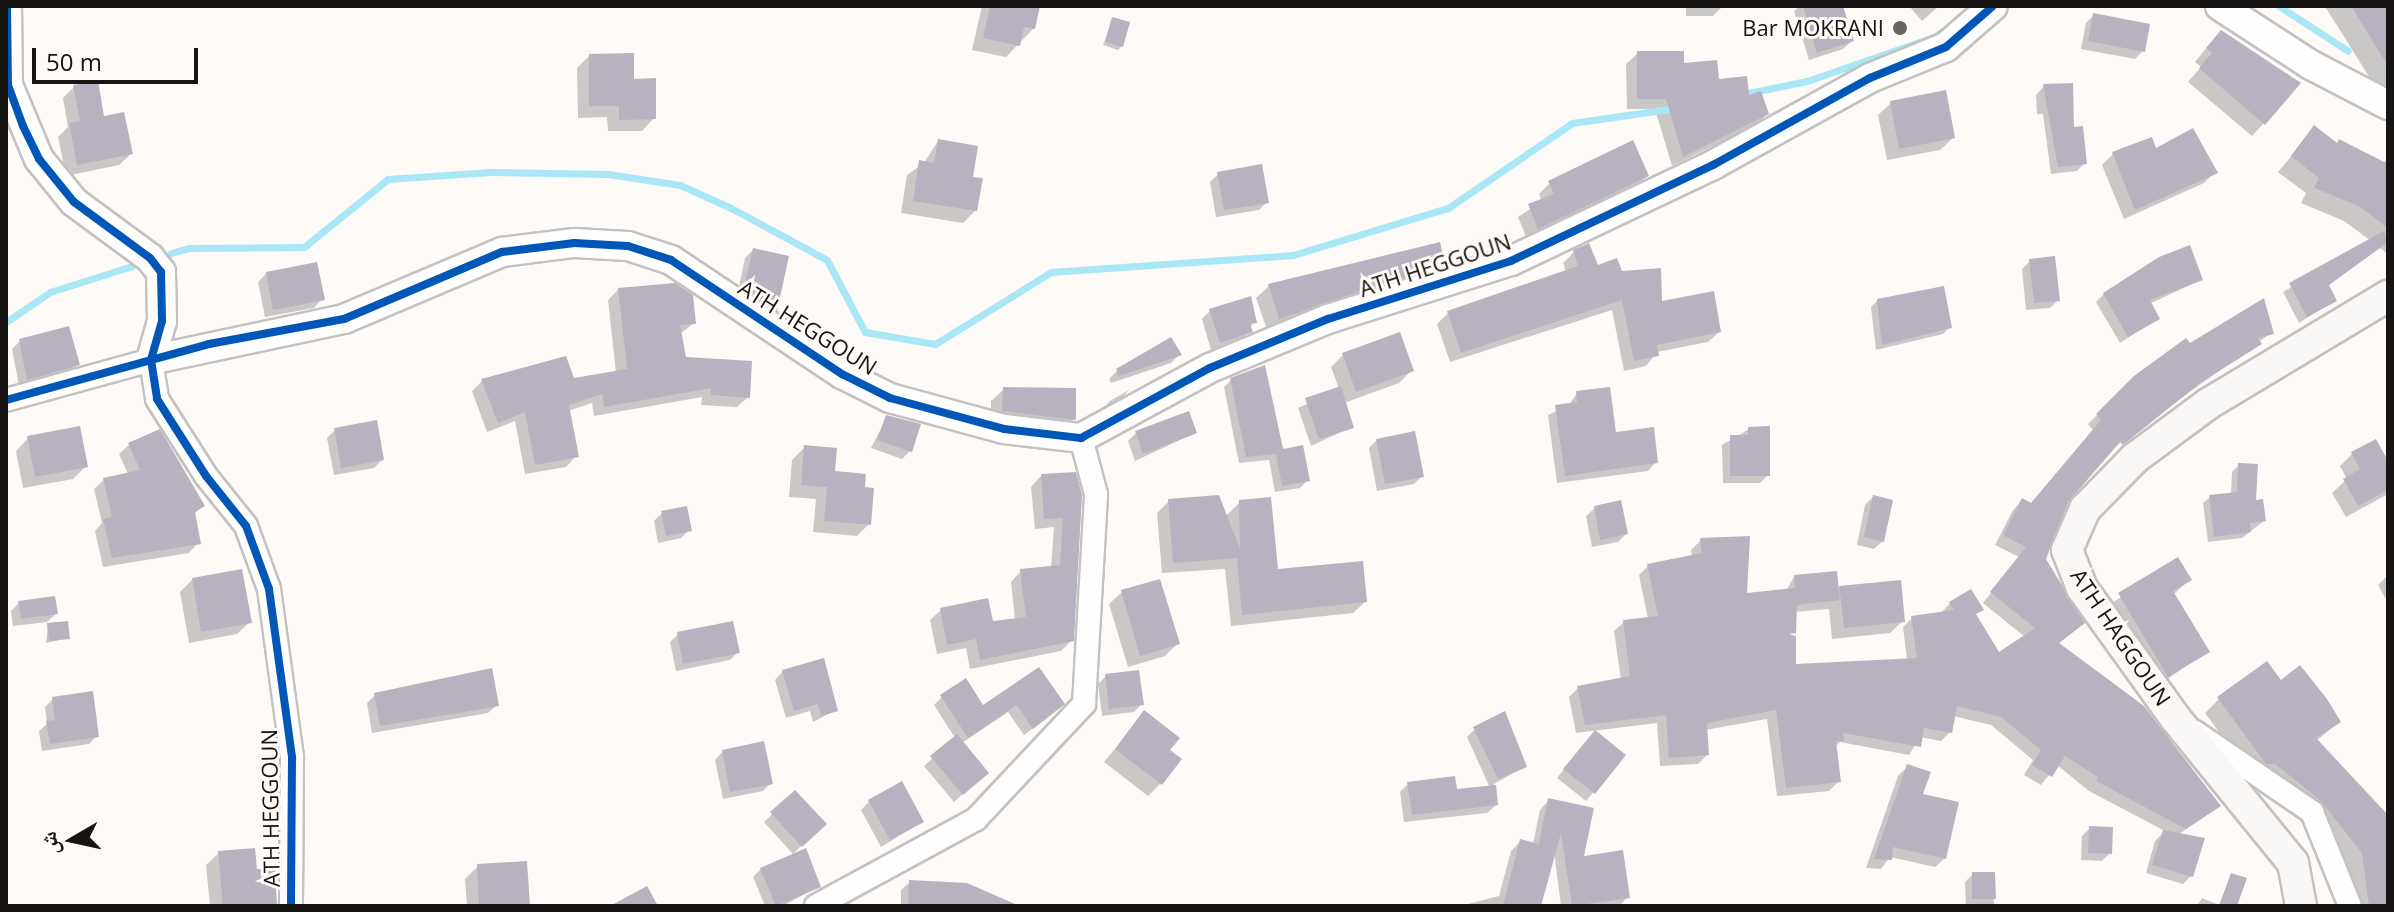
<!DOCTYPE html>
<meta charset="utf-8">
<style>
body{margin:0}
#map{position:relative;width:2394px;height:912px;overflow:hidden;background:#fdfaf8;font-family:"Open Sans","Noto Naskh Arabic",sans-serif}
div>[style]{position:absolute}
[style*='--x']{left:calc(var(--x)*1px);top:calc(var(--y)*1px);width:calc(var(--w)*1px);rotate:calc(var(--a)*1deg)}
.shadow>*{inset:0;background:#0003}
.stream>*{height:7px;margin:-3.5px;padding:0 3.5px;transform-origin:3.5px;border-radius:3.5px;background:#a9e7f7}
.building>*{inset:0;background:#b8b1bf}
.roads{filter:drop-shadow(2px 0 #c4c1bf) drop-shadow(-2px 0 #c4c1bf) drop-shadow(0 2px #c4c1bf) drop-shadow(0 -2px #c4c1bf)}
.minor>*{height:22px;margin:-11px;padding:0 11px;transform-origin:11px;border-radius:11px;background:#fffefe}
.tertiary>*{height:28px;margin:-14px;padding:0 14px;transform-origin:14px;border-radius:14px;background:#fffefe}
.secondary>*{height:30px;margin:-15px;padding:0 15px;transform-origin:15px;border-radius:15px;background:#faf7f7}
.cycleway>*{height:8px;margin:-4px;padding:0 4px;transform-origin:4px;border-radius:4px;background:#0057b8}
.dots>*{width:22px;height:22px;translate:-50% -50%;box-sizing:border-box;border:4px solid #fffaf6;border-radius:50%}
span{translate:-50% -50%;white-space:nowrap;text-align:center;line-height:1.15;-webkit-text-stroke:6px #fffaf6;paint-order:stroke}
.poi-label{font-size:22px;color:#171513}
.right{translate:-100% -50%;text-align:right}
.street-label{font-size:22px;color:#171513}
.frame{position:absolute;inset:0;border:8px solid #171513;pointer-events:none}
.north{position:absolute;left:32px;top:800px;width:80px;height:80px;-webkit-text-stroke:6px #fffaf6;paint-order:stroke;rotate:261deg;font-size:22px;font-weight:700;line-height:32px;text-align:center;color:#171513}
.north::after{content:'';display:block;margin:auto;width:28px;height:36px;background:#171513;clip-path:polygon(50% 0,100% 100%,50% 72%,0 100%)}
.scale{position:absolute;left:32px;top:48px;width:166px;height:36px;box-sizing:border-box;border:4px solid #171513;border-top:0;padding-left:10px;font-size:24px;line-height:28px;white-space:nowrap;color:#171513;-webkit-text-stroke:6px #fffaf6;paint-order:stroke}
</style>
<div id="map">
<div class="shadow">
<div style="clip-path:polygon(982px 6px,1038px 6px,1034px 28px,1006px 57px,972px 50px)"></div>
<div style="clip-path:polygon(1686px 6px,1721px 6px,1721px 8px,1713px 16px,1686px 16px)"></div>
<div style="clip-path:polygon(1800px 6px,1841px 6px,1852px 41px,1843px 49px,1809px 60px,1794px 11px)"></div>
<div style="clip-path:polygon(1909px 6px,1939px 6px,1922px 21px)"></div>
<div style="clip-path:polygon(2328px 6px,2388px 6px,2388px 107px,2326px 8px)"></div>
<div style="clip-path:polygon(2094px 15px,2143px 51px,2135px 59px,2081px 49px,2086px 23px)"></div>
<div style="clip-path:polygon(1113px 19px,1122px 46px,1118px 50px,1103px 45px)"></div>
<div style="clip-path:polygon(2209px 45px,2264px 123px,2252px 136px,2188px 82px,2201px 67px,2195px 62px)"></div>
<div style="clip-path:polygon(1638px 53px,1718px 81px,1767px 114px,1756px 125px,1672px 166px,1655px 109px,1627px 109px,1626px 64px)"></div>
<div style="clip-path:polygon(589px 56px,654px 118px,642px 131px,608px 131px,607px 117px,578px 118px,577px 68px)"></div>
<div style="clip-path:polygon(2044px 86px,2072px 129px,2085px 163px,2077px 171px,2051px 174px,2043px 114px,2037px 114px,2036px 95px)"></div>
<div style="clip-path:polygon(74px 87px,131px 154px,119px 165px,66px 176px,58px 137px,68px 127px,63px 98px)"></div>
<div style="clip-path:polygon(1891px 103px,1953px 138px,1940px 150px,1887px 160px,1878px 115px)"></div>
<div style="clip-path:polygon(2315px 128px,2336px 145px,2383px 164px,2388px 157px,2388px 254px,2380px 248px,2327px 286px,2335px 300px,2299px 323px,2283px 292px,2371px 241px,2344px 221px,2301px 203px,2306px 193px,2278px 172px)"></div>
<div style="clip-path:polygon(938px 141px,971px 179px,976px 210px,963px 223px,901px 213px,907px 175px,924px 163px)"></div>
<div style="clip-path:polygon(2155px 151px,2215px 172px,2204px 183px,2124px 219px,2102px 165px,2113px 154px)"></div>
<div style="clip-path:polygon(1218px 174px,1267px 202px,1259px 210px,1216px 217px,1210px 182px)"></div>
<div style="clip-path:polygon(1647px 176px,1636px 187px,1527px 239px,1518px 217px,1542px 201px,1539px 194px,1550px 183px)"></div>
<div style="clip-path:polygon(1439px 244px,1443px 263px,1431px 276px,1267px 330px,1256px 298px,1269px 286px)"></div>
<div style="clip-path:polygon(753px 250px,776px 310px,768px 317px,737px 296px,745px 258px)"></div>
<div style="clip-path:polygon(1574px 252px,1597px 268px,1621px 273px,1660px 303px,1719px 332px,1708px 342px,1657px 352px,1646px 366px,1624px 371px,1612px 310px,1450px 362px,1437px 324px,1448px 313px,1566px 272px,1563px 263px)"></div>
<div style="clip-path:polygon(2030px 261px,2058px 300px,2050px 308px,2026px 310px,2022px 269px)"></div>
<div style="clip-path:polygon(267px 273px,322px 299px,314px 308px,265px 317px,258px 282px)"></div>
<div style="clip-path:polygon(2201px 280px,2149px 304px,2158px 318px,2120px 343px,2096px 302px,2104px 294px)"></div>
<div style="clip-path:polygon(618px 290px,694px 323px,680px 334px,684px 359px,748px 397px,737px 407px,701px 405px,702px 397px,594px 416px,592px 403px,568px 411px,576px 456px,566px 467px,525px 474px,515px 421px,487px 432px,472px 391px,482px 381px,572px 380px,616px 373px,608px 300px)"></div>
<div style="clip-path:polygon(1878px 300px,1950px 327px,1943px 334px,1876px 350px,1871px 307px)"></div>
<div style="clip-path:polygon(1210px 311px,1254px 322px,1243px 339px,1211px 350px,1202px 319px)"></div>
<div style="clip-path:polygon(2271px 333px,2110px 450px,2067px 500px,2044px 559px,2083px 623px,2058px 644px,2218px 806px,2178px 835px,2191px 876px,2183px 884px,2146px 873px,2155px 841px,2165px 831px,2089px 791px,2057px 765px,2041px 785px,2024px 775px,2033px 760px,1991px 725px,1953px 716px,1950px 732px,1941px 741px,1920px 737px,1909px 755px,1840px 742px,1834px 748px,1839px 781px,1829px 791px,1777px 796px,1767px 719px,1705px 730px,1707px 755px,1698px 764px,1660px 766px,1657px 723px,1576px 733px,1569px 697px,1578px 688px,1621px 680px,1614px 631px,1624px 622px,1648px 619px,1639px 575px,1648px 566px,1692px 557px,1691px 550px,1701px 540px,1745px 595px,1786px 591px,1794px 577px,1840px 588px,1903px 621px,1890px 633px,1832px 639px,1829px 609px,1794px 612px,1790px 636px,1794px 666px,1907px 660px,1903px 627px,1912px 618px,1941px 613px,1950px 603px,1981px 609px,1974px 616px,1998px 655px,2025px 637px,1983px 603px,2019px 557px,1995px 545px,2013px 510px,2022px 501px,2030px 505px,2093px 430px,2088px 424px,2135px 378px,2189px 346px)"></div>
<div style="clip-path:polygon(20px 341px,77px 365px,69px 373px,19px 386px,12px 349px)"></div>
<div style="clip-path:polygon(1344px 354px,1411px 371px,1399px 383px,1344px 403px,1352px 427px,1311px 446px,1298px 408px,1339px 389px,1331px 367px)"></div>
<div style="clip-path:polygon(1179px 355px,1171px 363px,1111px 383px,1109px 379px,1117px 371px)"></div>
<div style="clip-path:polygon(1231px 380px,1308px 480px,1300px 488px,1275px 492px,1269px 460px,1239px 463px,1224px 387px)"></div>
<div style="clip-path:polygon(1004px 389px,1074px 419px,1061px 432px,991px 423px,991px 401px)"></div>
<div style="clip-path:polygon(1129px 390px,1121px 399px,1103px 409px,1110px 401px)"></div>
<div style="clip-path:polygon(1577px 393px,1614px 434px,1656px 462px,1648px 471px,1557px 483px,1548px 415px,1569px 405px)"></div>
<div style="clip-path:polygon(887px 417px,910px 451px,902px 459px,871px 448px)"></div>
<div style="clip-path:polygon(1749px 429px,1768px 475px,1760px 483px,1723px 483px,1722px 445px)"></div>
<div style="clip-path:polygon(335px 430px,382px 460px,374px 468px,334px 475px,327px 438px)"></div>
<div style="clip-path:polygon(1136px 433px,1195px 433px,1135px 461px,1128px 441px)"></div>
<div style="clip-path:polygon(28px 438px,85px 467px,73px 479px,23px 488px,16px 451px)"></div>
<div style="clip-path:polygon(1377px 440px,1422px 476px,1414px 484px,1377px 491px,1369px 448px)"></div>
<div style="clip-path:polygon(129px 445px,202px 506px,193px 515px,198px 543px,189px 553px,103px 567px,95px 531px,102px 523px,94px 489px,104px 480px,128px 474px,119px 454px)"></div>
<div style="clip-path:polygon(805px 447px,833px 473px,869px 524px,857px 536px,813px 532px,816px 499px,789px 497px,792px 460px)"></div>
<div style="clip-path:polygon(2352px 454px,2388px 460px,2388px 494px,2346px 517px,2332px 493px,2347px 479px,2340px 466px)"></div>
<div style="clip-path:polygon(2239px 465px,2264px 521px,2242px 538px,2208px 542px,2203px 503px,2210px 497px,2231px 494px,2232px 472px)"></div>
<div style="clip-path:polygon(1074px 474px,1072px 640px,1061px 651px,970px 669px,966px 648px,937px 654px,930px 620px,941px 610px,991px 623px,1015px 620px,1011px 582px,1021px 571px,1051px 568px,1054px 527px,1035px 529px,1031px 487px,1041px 476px)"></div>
<div style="clip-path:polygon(1873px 497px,1883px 541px,1874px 549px,1857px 545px,1865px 505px)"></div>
<div style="clip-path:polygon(1169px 501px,1226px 516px,1240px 502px,1276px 571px,1365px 602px,1353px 613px,1231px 626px,1225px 569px,1162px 573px,1157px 513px)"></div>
<div style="clip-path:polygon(1595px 508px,1626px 534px,1618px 542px,1592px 547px,1586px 516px)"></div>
<div style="clip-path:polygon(662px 513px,689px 530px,681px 538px,658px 543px,654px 521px)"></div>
<div style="clip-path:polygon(2177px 560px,2189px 580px,2173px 595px,2207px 651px,2155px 688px,2106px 607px)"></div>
<div style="clip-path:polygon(2388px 575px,2388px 603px,2378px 585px)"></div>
<div style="clip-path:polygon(192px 580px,250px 622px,237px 634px,189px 643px,180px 592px)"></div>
<div style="clip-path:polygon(1122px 592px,1177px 644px,1165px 656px,1128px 667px,1109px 604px)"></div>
<div style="clip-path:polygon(19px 603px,56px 614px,47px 622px,13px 626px,11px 611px)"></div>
<div style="clip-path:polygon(48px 625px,68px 638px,46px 643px)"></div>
<div style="clip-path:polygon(678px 634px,738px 652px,730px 660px,676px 671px,670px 642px)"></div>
<div style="clip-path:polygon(1038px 670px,1054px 712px,1024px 735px,1008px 712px,962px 743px,978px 780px,954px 802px,924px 766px,955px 738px,934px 705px,942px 697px,983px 708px)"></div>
<div style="clip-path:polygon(783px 671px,836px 710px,813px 722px,810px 711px,786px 718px,775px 680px)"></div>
<div style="clip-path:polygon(1106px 676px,1142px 704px,1134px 712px,1102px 716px,1098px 684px)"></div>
<div style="clip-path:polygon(2280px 683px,2339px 722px,2316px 741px,2388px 818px,2388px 906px,2354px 906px,2349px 868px,2306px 814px,2252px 777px,2205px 713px,2219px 699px)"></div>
<div style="clip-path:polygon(375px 695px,497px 705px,488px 713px,372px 733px,367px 703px)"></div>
<div style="clip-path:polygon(53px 699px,97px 736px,89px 744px,42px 751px,39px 731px,47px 724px,45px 707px)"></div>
<div style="clip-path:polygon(1145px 713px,1168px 751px,1161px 783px,1148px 796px,1104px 762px)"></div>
<div style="clip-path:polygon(1475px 729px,1524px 767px,1494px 784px,1496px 805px,1487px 813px,1404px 822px,1400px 792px,1408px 784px,1455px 791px,1490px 788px,1467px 737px)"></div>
<div style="clip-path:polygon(1587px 740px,1624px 755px,1586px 801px,1557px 778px)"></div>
<div style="clip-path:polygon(723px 751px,771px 783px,763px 791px,723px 799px,715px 760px)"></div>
<div style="clip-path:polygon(1908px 766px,1945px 858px,1935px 867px,1890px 857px,1881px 869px,1866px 868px,1898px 776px)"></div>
<div style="clip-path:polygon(795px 792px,824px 824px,793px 854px,764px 822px)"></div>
<div style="clip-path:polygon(1549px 800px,1581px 859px,1628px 897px,1619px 906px,1561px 906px,1554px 852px,1539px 906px,1460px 906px,1499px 896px,1511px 851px,1520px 842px,1533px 844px,1540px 810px)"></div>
<div style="clip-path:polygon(869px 802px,922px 822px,881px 847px,861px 810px)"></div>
<div style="clip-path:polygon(2090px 828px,2110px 853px,2102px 861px,2081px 860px,2082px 836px)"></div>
<div style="clip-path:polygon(219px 853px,276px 906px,210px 906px,206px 865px)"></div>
<div style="clip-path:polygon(478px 866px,528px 906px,467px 906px,465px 879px)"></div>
<div style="clip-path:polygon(761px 869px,819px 886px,783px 906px,765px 906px,753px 877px)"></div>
<div style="clip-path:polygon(1973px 874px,1993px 874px,1994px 906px,1966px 906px,1965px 882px)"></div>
<div style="clip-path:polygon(2231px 875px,2235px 906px,2197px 906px,2202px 898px,2219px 905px)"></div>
<div style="clip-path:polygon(910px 882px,1015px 906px,901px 906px,901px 890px)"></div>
</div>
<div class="stream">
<div style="--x:2279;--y:6;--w:82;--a:33.1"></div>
<div style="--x:1743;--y:94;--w:65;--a:-11.5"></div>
<div style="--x:1807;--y:81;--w:134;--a:-19.1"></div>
<div style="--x:1934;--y:37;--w:24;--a:-36"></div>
<div style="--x:171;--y:253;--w:19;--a:-16"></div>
<div style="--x:189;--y:248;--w:115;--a:-0.5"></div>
<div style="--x:304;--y:247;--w:108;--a:-39"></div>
<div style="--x:388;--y:179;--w:102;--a:-3.9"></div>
<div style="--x:490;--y:172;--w:118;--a:1"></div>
<div style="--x:608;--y:174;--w:73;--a:8.7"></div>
<div style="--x:680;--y:185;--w:56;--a:24.3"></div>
<div style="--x:731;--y:208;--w:109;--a:28.4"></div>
<div style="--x:827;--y:260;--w:81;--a:62.2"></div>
<div style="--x:865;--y:332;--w:71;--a:9.7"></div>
<div style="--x:935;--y:344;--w:137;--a:-31.8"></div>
<div style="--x:1051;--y:272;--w:243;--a:-4"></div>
<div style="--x:1293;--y:255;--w:162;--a:-16.9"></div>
<div style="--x:1448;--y:208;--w:150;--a:-34.4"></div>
<div style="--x:1572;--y:123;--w:105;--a:-8.2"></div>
<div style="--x:6;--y:322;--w:53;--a:-34.3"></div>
<div style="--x:50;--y:292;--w:86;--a:-17.6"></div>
</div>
<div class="building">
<div style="clip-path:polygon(990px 6px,1040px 6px,1035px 29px,1024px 27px,1020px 46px,983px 38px)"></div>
<div style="clip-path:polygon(1803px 6px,1843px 6px,1854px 41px,1817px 53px)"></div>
<div style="clip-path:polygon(2351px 6px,2388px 6px,2388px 66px)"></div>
<div style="clip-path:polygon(2093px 13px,2150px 24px,2145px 52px,2088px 41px)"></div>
<div style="clip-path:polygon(1112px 17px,1130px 22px,1123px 47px,1105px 42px)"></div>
<div style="clip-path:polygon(2221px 30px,2301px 83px,2265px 125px,2199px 68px,2212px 53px,2206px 48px)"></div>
<div style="clip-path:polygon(1637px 51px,1684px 51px,1684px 63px,1717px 60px,1719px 79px,1747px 76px,1749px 95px,1761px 91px,1769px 114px,1683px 157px,1666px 99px,1637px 99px)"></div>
<div style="clip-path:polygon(634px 53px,634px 79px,656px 78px,656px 119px,619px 120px,619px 106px,589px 106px,589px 54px)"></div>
<div style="clip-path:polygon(98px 81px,104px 116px,124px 112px,133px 154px,77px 165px,69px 123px,80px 121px,73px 85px)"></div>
<div style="clip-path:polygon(2073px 83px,2074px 127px,2083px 126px,2087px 164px,2058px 167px,2043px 84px)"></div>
<div style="clip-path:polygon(1946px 90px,1955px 138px,1899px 149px,1890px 101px)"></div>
<div style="clip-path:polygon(2314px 125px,2337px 143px,2339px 139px,2388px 164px,2388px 228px,2359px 206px,2314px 188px,2319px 178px,2291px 156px)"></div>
<div style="clip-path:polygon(2193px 128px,2218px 173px,2135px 210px,2112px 152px,2152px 137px,2156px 148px)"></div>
<div style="clip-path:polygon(938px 139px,978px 146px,973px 177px,983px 178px,977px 211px,913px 201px,919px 160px,934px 163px)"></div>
<div style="clip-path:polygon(1633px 140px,1649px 176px,1538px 229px,1528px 204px,1554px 194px,1548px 181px)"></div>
<div style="clip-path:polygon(1262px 164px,1269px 203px,1224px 210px,1217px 172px)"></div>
<div style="clip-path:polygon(2384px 231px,2388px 242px,2329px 285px,2337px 301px,2307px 317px,2289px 283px)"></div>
<div style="clip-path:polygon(1440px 242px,1445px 264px,1279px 319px,1268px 284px)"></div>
<div style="clip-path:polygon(1589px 243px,1598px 265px,1617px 258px,1622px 271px,1661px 268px,1662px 301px,1714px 291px,1721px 332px,1657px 345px,1659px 356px,1634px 361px,1622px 300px,1461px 353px,1447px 311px,1578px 266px,1573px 250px)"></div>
<div style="clip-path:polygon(2190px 245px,2203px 280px,2150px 300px,2160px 319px,2128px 337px,2103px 293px,2159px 257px)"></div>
<div style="clip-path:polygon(753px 248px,789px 256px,777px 311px,744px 288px)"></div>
<div style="clip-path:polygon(2055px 256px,2060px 301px,2034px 303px,2029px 259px)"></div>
<div style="clip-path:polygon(317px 262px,325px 300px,273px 310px,266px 272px)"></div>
<div style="clip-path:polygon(675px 283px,693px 295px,696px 324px,680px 325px,686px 357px,752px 361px,750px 398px,711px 395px,711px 388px,604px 407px,602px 394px,569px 405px,579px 457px,535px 465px,525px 412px,498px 423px,481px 379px,566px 356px,574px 378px,627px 369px,618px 288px)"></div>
<div style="clip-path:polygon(1944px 286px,1952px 328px,1882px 345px,1877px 299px)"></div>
<div style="clip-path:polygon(1251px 296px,1257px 323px,1250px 324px,1253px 332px,1220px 343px,1209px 309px)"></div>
<div style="clip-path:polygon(2264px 298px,2274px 334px,2258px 338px,2262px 344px,2200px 383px,2123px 445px,2120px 442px,2069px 501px,2046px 559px,2085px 623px,2059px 643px,2144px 706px,2221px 806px,2186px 829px,2096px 781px,2098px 777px,2065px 756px,2052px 777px,2032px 765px,2041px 750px,2001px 717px,1957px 706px,1952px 733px,1924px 728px,1921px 747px,1843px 733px,1844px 741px,1836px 741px,1841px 782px,1786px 788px,1776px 710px,1707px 723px,1709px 755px,1669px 758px,1666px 715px,1585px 725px,1577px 686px,1630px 676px,1623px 620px,1658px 616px,1647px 564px,1702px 553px,1700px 538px,1750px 536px,1747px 593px,1795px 588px,1794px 575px,1837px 571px,1840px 600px,1797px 605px,1796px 633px,1788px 634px,1796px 636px,1796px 664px,1917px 658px,1911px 616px,1954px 610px,1949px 602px,1971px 589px,1984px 610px,1976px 614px,1999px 652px,2035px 628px,1990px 592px,2026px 547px,2003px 535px,2022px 498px,2031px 503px,2101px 420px,2096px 414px,2134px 376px,2186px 338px,2190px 343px)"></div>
<div style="clip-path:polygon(69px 326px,80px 365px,27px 380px,19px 339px)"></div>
<div style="clip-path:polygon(1400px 332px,1414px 371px,1356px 392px,1342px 353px)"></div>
<div style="clip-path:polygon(1171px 337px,1182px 355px,1119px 376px,1116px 369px)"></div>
<div style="clip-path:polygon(1265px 365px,1283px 449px,1303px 445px,1310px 481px,1282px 486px,1276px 454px,1246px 457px,1230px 378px)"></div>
<div style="clip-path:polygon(1341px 386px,1354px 428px,1319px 439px,1305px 398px)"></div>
<div style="clip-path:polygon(1003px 387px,1076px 388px,1076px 420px,1002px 411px)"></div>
<div style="clip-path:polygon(1610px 387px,1616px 432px,1654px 427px,1658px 463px,1565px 476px,1555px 405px,1577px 402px,1576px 391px)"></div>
<div style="clip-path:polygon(1189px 411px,1197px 433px,1143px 454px,1135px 431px)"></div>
<div style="clip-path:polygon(886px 415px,921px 424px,912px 452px,877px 440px)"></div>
<div style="clip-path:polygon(377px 420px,384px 460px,341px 468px,334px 428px)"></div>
<div style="clip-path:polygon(80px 426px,88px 467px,35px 477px,27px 436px)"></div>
<div style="clip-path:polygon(1770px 426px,1770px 476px,1730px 476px,1730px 435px,1748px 435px,1748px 427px)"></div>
<div style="clip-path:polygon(160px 429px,205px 506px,195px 512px,201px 544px,112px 558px,103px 519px,112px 517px,103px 478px,140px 470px,128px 443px)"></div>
<div style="clip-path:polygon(1415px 431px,1424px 477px,1385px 484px,1376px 439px)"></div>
<div style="clip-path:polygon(2376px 439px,2388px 461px,2388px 490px,2358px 506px,2343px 479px,2360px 469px,2351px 452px)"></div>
<div style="clip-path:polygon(804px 445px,837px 448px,835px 471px,866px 474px,865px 487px,874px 488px,871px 525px,824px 521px,827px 487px,801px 485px)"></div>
<div style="clip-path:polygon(2238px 463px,2258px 464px,2256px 500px,2263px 499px,2266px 521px,2250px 523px,2251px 532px,2214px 537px,2209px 495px,2237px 492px)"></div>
<div style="clip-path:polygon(1076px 472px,1082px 495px,1074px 641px,980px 660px,976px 639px,947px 645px,940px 608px,988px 598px,993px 621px,1026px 617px,1020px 569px,1060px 565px,1063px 518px,1044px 519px,1041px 474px)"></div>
<div style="clip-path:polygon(1219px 495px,1240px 549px,1239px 500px,1271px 497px,1278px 569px,1363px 561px,1367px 602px,1242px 615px,1237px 558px,1173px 563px,1168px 499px)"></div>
<div style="clip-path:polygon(1873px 495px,1893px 500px,1884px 542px,1864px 537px)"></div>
<div style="clip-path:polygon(1621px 500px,1628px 534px,1600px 540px,1594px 506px)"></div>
<div style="clip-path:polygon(687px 506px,692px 531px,666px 536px,661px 511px)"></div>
<div style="clip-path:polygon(2178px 557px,2192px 580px,2173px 591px,2210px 652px,2168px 677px,2118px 593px)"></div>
<div style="clip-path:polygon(242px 569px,252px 623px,201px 632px,192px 578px)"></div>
<div style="clip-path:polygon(1160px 579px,1180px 644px,1140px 656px,1121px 590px)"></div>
<div style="clip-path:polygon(1901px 580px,1905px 622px,1844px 628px,1839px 586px)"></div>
<div style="clip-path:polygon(55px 596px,58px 614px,21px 619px,18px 601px)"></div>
<div style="clip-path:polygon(68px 621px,70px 639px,49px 641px,47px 623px)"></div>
<div style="clip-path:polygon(733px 621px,740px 653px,683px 664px,677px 632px)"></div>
<div style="clip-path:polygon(824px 658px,838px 711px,821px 716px,818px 704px,794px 711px,782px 670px)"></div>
<div style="clip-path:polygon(2267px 661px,2281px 680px,2300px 665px,2327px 699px,2341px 722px,2316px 738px,2388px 815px,2388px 906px,2369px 906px,2362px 853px,2320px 800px,2275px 764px,2266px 764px,2217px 697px)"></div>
<div style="clip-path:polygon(1039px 667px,1065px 704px,1033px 729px,1017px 705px,968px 738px,940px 695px,966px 678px,983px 705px)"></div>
<div style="clip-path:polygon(492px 668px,499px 706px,380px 726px,374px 693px)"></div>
<div style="clip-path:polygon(1139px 670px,1144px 705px,1109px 709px,1105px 674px)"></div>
<div style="clip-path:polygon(93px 691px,99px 737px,50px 744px,46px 721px,55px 720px,52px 697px)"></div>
<div style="clip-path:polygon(1144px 710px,1180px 738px,1170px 750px,1182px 759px,1162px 785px,1115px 749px)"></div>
<div style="clip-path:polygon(1505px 711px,1527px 767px,1498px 779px,1473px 727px)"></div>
<div style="clip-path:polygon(1595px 730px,1626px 755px,1595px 794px,1563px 769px)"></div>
<div style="clip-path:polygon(957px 734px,989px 773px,963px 795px,930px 756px)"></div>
<div style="clip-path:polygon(764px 741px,773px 784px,730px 792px,722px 750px)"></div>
<div style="clip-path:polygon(1907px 764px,1931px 772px,1923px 794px,1959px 802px,1946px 859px,1893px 847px,1892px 860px,1874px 859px)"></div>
<div style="clip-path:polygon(1455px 776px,1457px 789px,1496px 785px,1498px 805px,1412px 815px,1407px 782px)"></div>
<div style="clip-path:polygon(902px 781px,924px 822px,890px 840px,868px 800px)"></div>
<div style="clip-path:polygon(795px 790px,827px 824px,802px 847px,770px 812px)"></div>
<div style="clip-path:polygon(1548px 798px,1594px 808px,1584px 856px,1623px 850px,1630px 898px,1572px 906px,1561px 833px,1541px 906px,1503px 906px,1520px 839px,1539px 844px)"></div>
<div style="clip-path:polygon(2089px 826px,2113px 827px,2112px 854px,2088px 853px)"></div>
<div style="clip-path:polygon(2163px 830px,2205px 838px,2193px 877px,2152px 865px)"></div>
<div style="clip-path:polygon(255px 848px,257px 869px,275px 868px,277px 906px,223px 906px,218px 851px)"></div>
<div style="clip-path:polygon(806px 848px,821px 887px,776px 906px,760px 868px)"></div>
<div style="clip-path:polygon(527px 861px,530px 906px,479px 906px,477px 864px)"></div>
<div style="clip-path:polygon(1972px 872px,1995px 872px,1996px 899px,1972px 899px)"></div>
<div style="clip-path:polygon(2231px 873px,2247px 878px,2237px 906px,2219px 906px)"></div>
<div style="clip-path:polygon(909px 880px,967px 883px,1020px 906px,908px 906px)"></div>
<div style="clip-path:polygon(647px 886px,658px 906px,610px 906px)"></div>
</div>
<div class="roads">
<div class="minor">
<div style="--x:6;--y:400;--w:150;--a:-15.4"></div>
<div style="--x:151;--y:360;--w:39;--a:81"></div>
<div style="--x:157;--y:399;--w:91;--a:57.5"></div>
<div style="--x:206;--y:476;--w:64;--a:51.3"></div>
<div style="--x:246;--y:526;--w:67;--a:69.9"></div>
<div style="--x:269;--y:589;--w:171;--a:82.2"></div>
<div style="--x:292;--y:758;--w:148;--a:90.4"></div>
<div style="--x:2195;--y:732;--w:142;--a:34.4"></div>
<div style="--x:2312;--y:812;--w:101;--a:68"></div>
<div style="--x:816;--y:906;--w:182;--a:-28.5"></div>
<div style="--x:976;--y:819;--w:158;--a:-46.8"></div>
<div style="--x:1084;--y:704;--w:210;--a:-86.7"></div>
<div style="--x:1096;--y:494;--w:58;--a:-105"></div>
</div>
<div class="tertiary">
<div style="--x:7;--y:6;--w:79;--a:89.3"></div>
<div style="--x:8;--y:85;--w:80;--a:67.3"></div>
<div style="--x:39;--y:159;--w:55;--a:50.9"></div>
<div style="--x:74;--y:202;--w:94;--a:36.4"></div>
<div style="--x:150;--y:258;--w:18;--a:52"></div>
<div style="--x:161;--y:272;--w:49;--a:88.8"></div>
<div style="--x:162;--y:321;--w:41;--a:105.8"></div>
<div style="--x:2220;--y:6;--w:108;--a:33"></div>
<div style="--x:2311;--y:65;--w:87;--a:27.5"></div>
<div style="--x:151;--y:360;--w:197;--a:-12"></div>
<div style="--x:344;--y:319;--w:172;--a:-23"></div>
<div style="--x:502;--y:252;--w:73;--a:-7.1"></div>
<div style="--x:574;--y:243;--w:54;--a:3.2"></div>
<div style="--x:628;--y:246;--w:45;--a:18"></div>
<div style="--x:671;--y:260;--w:206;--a:33.7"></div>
<div style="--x:842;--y:374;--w:54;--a:26.6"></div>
<div style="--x:890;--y:398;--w:118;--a:15.2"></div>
<div style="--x:1004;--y:429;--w:78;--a:6.7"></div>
<div style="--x:1081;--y:438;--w:147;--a:-28.5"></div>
<div style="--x:1210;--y:368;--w:128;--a:-22.6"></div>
<div style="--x:1328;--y:319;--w:192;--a:-17.6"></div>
<div style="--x:1511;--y:261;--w:224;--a:-25.4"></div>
<div style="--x:1713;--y:165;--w:179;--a:-29"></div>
<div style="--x:1870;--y:78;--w:82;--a:-22.2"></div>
<div style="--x:1946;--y:47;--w:62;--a:-41.1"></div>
</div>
<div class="secondary">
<div style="--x:2301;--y:906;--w:44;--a:-100.5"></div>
<div style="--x:2293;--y:863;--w:186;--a:-129.1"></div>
<div style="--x:2176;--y:719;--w:161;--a:-125.7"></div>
<div style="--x:2082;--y:588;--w:41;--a:-111.5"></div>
<div style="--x:2067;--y:550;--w:45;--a:-66.3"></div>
<div style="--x:2085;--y:509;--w:71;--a:-45.6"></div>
<div style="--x:2135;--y:458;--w:91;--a:-36.5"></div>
<div style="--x:2208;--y:404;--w:210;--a:-31"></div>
</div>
</div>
<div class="cycleway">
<div style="--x:7;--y:6;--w:79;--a:89.3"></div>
<div style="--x:8;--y:85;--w:44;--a:69.9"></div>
<div style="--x:23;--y:126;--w:37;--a:64"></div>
<div style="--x:39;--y:159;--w:55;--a:50.9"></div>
<div style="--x:74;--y:202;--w:94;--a:36.4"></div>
<div style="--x:150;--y:258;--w:18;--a:52"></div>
<div style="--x:161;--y:272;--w:49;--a:88.8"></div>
<div style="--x:162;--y:321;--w:41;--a:105.8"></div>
<div style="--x:151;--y:360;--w:39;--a:81"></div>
<div style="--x:157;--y:399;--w:91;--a:57.5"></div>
<div style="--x:206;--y:476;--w:64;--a:51.3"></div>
<div style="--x:246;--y:526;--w:67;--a:69.9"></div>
<div style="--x:269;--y:589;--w:171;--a:82.2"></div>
<div style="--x:292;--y:758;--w:148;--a:90.4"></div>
<div style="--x:6;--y:400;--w:211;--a:-15.4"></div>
<div style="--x:209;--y:344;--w:137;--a:-10.5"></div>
<div style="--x:344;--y:319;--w:172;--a:-23"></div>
<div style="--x:502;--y:252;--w:73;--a:-7.1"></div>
<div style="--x:574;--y:243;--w:54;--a:3.2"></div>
<div style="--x:628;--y:246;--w:45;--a:18"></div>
<div style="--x:671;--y:260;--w:206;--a:33.7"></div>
<div style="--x:842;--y:374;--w:54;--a:26.6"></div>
<div style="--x:890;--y:398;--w:118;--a:15.2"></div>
<div style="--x:1004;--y:429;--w:78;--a:6.7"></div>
<div style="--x:1081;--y:438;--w:147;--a:-28.5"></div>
<div style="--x:1210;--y:368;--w:128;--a:-22.6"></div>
<div style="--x:1328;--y:319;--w:192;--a:-17.6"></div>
<div style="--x:1511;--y:261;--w:224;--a:-25.4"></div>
<div style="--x:1713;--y:165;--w:179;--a:-29"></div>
<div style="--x:1870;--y:78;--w:82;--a:-22.2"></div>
<div style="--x:1946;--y:47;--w:62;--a:-41.1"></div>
</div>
<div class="dots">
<div style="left:1900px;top:28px;background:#686563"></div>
</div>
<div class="poi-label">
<span class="right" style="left:1884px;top:28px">Bar MOKRANI</span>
</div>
<div class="street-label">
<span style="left:1435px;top:265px;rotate:-18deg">ATH HEGGOUN</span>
<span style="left:808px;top:327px;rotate:32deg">ATH HEGGOUN</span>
<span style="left:2121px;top:637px;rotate:56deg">ATH HAGGOUN</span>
<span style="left:270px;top:808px;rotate:-91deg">ATH HEGGOUN</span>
</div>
<div class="frame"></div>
<div class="north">ش</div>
<div class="scale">50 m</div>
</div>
